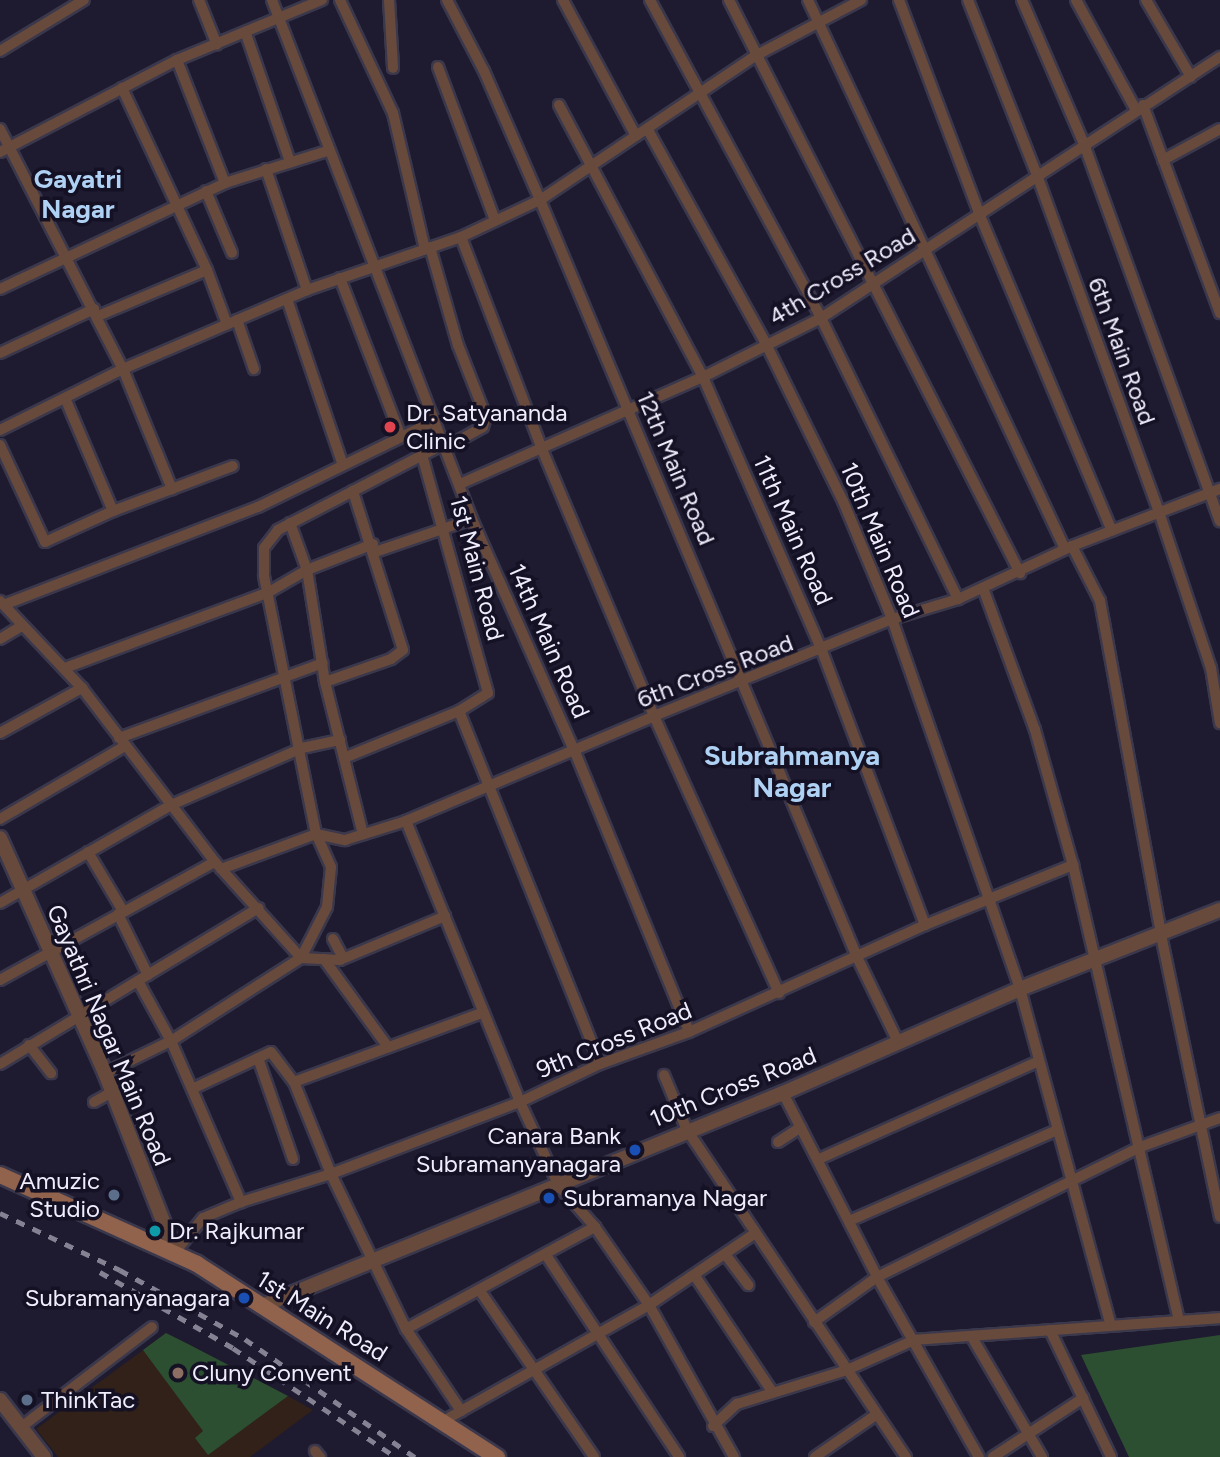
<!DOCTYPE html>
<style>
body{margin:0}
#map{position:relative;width:1220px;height:1457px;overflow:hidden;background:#1e1a2f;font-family:Figtree,sans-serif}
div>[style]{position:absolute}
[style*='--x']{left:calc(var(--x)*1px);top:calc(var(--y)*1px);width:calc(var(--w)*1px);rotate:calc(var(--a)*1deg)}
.education>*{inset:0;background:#312118}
.green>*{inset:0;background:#2c4f32}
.roads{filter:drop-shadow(2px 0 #3b384c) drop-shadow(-2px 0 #3b384c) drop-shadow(0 2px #3b384c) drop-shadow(0 -2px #3b384c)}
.minor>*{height:10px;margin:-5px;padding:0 5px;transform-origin:5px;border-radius:5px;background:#684a3c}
.tertiary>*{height:14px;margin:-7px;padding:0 7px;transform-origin:7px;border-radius:7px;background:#684a3c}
.secondary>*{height:16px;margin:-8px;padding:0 8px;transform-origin:8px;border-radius:8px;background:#91624c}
.rail>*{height:4.5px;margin-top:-2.25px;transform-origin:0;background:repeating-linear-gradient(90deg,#858294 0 9px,transparent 0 18px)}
.dots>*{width:19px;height:19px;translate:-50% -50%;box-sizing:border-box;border:4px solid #151125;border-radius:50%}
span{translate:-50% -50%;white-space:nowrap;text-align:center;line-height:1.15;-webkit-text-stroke:7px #151125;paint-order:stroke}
.street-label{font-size:24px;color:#f0eefd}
.poi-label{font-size:24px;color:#f0eefd}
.left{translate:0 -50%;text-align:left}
.right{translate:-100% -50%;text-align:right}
.neighbourhood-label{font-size:26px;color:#afd1f3;font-weight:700}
.quarter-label{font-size:28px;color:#afd1f3;font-weight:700}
</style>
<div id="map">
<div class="education">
<div style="clip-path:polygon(166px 1333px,288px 1396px,313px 1410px,250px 1457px,58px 1457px,36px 1429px)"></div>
</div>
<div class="green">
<div style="clip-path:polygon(166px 1333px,188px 1344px,288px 1396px,208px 1455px,195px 1438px,203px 1431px,143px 1350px)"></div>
<div style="clip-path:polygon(1220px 1335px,1220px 1457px,1129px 1457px,1081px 1355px)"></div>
</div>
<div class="roads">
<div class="minor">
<div style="--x:199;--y:0;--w:48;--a:68.2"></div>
<div style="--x:272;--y:0;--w:556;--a:68.93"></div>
<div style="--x:472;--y:519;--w:255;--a:66.2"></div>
<div style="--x:575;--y:752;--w:302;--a:67.8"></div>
<div style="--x:340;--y:0;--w:125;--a:64.9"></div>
<div style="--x:393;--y:113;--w:140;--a:76.8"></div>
<div style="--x:389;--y:0;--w:68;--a:86.6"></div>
<div style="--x:447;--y:0;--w:80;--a:62.5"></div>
<div style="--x:484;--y:71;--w:141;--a:66.5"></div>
<div style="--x:540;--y:200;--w:821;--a:67.28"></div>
<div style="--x:857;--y:957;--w:94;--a:64.2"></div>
<div style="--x:563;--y:0;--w:154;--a:61.8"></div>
<div style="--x:650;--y:0;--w:361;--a:61.7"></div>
<div style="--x:821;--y:318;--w:313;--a:64"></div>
<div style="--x:729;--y:0;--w:643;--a:63.08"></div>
<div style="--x:808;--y:0;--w:606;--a:64.91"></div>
<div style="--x:899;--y:0;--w:233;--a:69.4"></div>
<div style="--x:981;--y:218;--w:339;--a:67.3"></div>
<div style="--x:968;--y:0;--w:188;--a:68.5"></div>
<div style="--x:1037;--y:175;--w:358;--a:70.1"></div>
<div style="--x:1159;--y:512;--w:164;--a:71.6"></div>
<div style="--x:1211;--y:668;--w:56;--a:80.7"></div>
<div style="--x:1022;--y:0;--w:157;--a:66.7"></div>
<div style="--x:1084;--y:144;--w:401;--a:70.2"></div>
<div style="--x:1076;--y:0;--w:125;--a:61.4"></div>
<div style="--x:1146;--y:0;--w:89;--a:59.7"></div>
<div style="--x:246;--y:34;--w:135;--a:71"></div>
<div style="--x:0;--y:51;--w:98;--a:-31.3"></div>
<div style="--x:177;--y:60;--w:132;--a:68.7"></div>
<div style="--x:438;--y:67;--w:163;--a:69.6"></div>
<div style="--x:559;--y:105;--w:308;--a:62.1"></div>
<div style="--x:703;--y:377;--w:299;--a:66.5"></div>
<div style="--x:822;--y:651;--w:293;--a:69.4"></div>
<div style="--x:1143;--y:105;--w:222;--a:69.7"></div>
<div style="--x:0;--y:129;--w:270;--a:62.9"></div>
<div style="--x:123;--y:369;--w:130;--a:67.8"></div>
<div style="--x:648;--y:130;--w:247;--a:61.1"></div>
<div style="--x:767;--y:346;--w:173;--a:63.9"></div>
<div style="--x:843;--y:501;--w:128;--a:67.4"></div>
<div style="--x:892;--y:619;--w:392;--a:70.9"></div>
<div style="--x:1020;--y:989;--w:346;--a:74.9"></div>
<div style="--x:0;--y:152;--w:199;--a:-27.5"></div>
<div style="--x:177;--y:60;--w:157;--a:-22.5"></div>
<div style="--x:1163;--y:160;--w:65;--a:-28.5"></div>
<div style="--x:266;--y:169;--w:128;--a:71.3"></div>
<div style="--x:206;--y:191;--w:67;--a:67.2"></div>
<div style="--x:461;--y:237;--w:225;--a:69.1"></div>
<div style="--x:541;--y:447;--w:292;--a:67.2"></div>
<div style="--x:654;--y:716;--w:304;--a:65.7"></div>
<div style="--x:430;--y:247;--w:102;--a:74.1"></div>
<div style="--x:458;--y:345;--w:77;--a:68.7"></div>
<div style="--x:486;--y:417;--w:10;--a:107"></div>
<div style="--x:483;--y:427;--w:43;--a:151.1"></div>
<div style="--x:207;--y:270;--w:58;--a:69.7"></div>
<div style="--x:340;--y:278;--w:170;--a:69"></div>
<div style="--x:0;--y:289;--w:249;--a:-25.2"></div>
<div style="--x:225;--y:183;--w:107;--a:-17.4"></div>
<div style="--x:287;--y:299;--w:175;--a:71.4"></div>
<div style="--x:98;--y:316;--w:118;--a:-22.9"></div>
<div style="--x:207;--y:270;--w:201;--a:-115"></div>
<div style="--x:237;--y:320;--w:52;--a:70.9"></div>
<div style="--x:0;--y:353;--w:104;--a:-25.1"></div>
<div style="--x:65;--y:398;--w:123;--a:67"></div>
<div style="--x:113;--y:511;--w:128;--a:-20.6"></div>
<div style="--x:0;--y:430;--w:137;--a:-26.4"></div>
<div style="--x:123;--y:369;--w:200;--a:-23.2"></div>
<div style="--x:307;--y:290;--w:163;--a:-19"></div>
<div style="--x:461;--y:237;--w:87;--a:-25.1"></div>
<div style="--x:540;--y:200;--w:259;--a:-33.8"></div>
<div style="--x:755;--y:56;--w:120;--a:-27.8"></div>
<div style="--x:0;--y:445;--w:107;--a:65.1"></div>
<div style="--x:45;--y:542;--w:75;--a:-24.5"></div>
<div style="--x:422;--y:455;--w:247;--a:74.5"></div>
<div style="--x:488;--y:693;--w:34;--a:148"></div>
<div style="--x:459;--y:711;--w:380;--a:68.2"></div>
<div style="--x:460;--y:484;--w:266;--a:-23.8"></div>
<div style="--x:703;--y:377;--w:132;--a:-26.6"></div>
<div style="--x:821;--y:318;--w:477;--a:-33.2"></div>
<div style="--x:290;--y:523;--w:50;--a:70.1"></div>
<div style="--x:307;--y:570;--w:113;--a:80.9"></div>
<div style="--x:325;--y:682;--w:157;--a:76"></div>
<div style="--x:1072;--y:546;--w:62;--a:63"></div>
<div style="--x:1100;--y:601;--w:340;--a:79.6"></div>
<div style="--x:1161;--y:935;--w:288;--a:78.2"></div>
<div style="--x:375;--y:552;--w:102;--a:-18.8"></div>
<div style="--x:983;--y:588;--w:151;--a:69.9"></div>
<div style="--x:1035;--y:730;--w:140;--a:74.3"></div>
<div style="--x:1073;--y:865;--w:468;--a:76.9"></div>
<div style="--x:0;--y:601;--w:120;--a:46.7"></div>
<div style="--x:82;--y:688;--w:219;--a:52.6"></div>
<div style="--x:215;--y:862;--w:129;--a:48.1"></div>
<div style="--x:301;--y:958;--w:39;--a:3"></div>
<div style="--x:340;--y:960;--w:114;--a:-22.7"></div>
<div style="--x:6;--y:604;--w:270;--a:-21.1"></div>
<div style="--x:258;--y:507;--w:196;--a:-26"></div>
<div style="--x:0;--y:639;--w:23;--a:-31"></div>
<div style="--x:65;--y:668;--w:218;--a:-20.4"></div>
<div style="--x:269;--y:592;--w:44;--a:-30.1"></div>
<div style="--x:307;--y:570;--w:71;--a:-21.5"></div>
<div style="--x:325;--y:682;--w:70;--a:-19.2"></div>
<div style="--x:391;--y:659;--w:15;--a:-37"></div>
<div style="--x:403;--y:650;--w:167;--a:-107.5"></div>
<div style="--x:0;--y:733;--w:94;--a:-28.8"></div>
<div style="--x:119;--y:738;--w:217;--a:-20.2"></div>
<div style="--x:344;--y:758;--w:124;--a:-22.2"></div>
<div style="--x:0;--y:819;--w:145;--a:-30.3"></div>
<div style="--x:406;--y:821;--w:303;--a:67.9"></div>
<div style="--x:520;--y:1102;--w:93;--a:65.1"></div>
<div style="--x:559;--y:1186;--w:55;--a:48.7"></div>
<div style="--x:595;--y:1227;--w:95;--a:55.3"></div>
<div style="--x:649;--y:1305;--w:174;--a:60.8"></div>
<div style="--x:88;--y:852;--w:69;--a:59.3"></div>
<div style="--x:221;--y:869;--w:101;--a:-20.2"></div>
<div style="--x:316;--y:834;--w:30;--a:12"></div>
<div style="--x:345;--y:840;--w:64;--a:-17.3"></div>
<div style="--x:406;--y:821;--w:269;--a:-22.9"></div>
<div style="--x:654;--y:716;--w:257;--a:-22.2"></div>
<div style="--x:892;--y:619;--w:69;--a:-16.9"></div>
<div style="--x:958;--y:599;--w:126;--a:-24.9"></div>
<div style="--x:1072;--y:546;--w:159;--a:-21.1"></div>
<div style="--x:0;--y:903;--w:197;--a:-29.8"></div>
<div style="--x:171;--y:805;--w:143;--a:-23.5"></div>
<div style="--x:302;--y:748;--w:39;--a:-12"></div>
<div style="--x:118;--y:914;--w:68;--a:63.8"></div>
<div style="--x:333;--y:939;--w:21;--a:62"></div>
<div style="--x:324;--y:959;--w:109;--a:54"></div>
<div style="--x:0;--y:980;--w:245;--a:-28.8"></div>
<div style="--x:138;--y:981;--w:68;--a:61.2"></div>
<div style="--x:171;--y:1041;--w:176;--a:66.5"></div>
<div style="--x:29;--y:1045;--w:36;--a:52"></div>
<div style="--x:258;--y:1058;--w:107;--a:70.9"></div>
<div style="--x:0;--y:1064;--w:302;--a:-31.1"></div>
<div style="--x:105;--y:1073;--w:73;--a:-25.9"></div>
<div style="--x:171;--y:1041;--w:154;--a:-32.6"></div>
<div style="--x:301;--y:958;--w:57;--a:-63"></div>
<div style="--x:327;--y:907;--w:40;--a:-84.3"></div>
<div style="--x:331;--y:867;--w:36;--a:-114"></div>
<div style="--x:316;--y:834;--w:264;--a:-101.4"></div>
<div style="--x:264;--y:575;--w:27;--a:-90"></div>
<div style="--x:264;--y:548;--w:23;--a:-52"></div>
<div style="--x:278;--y:530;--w:187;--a:-27.4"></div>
<div style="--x:664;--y:1075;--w:60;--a:67.3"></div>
<div style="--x:687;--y:1130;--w:394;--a:56.2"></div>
<div style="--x:294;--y:1082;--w:202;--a:-20.2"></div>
<div style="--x:192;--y:1089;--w:87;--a:-25.1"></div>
<div style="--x:271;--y:1052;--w:38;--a:53"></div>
<div style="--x:294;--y:1082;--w:99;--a:68.1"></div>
<div style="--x:331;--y:1174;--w:172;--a:64.2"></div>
<div style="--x:406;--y:1329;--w:99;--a:56.1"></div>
<div style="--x:783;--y:1093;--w:207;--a:62.9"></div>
<div style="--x:877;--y:1277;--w:207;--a:60.5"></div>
<div style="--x:94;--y:1102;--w:21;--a:-29"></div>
<div style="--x:778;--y:1142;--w:27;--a:-33"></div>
<div style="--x:819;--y:1159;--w:239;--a:-24"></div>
<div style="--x:849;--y:1221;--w:227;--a:-23.6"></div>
<div style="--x:175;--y:1252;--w:44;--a:-50.5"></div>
<div style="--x:203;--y:1218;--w:41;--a:-22.8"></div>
<div style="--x:241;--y:1202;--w:94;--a:-17.3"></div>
<div style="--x:331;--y:1174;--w:202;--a:-20.9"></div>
<div style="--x:520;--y:1102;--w:89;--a:-25.4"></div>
<div style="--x:600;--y:1064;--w:95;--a:-19.8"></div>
<div style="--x:689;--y:1032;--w:259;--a:-24.4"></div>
<div style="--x:925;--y:925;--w:160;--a:-22.1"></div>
<div style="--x:725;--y:1254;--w:39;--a:53"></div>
<div style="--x:546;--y:1255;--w:242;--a:56.6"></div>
<div style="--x:695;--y:1276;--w:137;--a:56.3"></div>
<div style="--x:480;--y:1291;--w:201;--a:55.5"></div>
<div style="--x:814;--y:1322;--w:77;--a:-35.5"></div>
<div style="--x:877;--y:1277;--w:293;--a:-26.3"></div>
<div style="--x:1140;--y:1147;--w:85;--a:-19.9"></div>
<div style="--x:406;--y:1329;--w:215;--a:-28.4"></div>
<div style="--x:1050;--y:1330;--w:141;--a:64.3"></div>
<div style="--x:973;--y:1339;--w:137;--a:59.7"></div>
<div style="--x:445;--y:1420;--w:234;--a:-29.4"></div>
<div style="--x:649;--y:1305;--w:127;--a:-34.1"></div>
<div style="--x:713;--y:1426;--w:33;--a:-43"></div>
<div style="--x:737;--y:1404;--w:115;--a:-17.2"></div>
<div style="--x:847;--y:1370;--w:73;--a:-24.1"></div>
<div style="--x:914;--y:1340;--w:307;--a:-4.1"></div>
<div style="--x:20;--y:1428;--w:166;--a:-37.4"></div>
<div style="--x:315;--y:1451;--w:8;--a:50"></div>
<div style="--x:815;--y:1457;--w:75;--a:-34.7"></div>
<div style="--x:993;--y:1457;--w:108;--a:-33.2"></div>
</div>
<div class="tertiary">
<div style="--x:0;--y:838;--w:257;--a:65.9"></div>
<div style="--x:105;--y:1073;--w:192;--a:68.6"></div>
<div style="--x:262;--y:1306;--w:563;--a:-22.24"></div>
<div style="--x:783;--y:1093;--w:259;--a:-23.7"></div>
<div style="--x:1020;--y:989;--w:215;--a:-21.6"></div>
<div style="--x:0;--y:1400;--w:72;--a:52.3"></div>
</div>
<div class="secondary">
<div style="--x:0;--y:1175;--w:216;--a:24.3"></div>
<div style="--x:197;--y:1264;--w:357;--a:32.8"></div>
</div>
</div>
<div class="rail">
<div style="--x:0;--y:1213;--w:133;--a:25.4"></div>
<div style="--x:120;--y:1270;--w:143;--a:28.9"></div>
<div style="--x:245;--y:1339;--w:207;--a:34.8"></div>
<div style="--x:100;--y:1272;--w:153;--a:29.7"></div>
<div style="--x:233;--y:1348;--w:196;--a:33.8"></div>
</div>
<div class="dots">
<div style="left:390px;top:427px;background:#e0444e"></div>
<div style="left:635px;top:1150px;background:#1a4fb4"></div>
<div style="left:114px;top:1195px;background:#5c6f8a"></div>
<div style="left:549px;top:1198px;background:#1a4fb4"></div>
<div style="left:155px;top:1231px;background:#0f9aa8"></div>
<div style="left:244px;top:1298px;background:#1a4fb4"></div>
<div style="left:178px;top:1373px;background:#8d6e63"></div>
<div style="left:27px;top:1400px;background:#5c6f8a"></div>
</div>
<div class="street-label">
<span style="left:842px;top:276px;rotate:-31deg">4th Cross Road</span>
<span style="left:1122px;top:351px;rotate:70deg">6th Main Road</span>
<span style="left:676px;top:468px;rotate:67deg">12th Main Road</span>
<span style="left:793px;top:530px;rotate:66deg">11th Main Road</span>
<span style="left:880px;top:540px;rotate:67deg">10th Main Road</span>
<span style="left:477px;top:568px;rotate:75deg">1st Main Road</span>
<span style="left:549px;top:641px;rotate:66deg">14th Main Road</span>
<span style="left:715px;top:671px;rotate:-21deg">6th Cross Road</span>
<span style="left:109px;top:1035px;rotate:67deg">Gayathri Nagar Main Road</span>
<span style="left:614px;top:1040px;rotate:-22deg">9th Cross Road</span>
<span style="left:733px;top:1087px;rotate:-22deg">10th Cross Road</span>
<span style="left:322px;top:1316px;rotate:32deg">1st Main Road</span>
</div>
<div class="poi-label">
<span class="left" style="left:406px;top:427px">Dr. Satyananda<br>Clinic</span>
<span class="right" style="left:621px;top:1150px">Canara Bank<br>Subramanyanagara</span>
<span class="right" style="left:100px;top:1195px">Amuzic<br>Studio</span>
<span class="left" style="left:563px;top:1198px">Subramanya Nagar</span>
<span class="left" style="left:169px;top:1231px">Dr. Rajkumar</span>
<span class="right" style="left:230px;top:1298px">Subramanyanagara</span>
<span class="left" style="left:192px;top:1373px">Cluny Convent</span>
<span class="left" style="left:41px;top:1400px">ThinkTac</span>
</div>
<div class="neighbourhood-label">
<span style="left:78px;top:195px">Gayatri<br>Nagar</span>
</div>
<div class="quarter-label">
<span style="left:792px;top:771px">Subrahmanya<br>Nagar</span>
</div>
</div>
